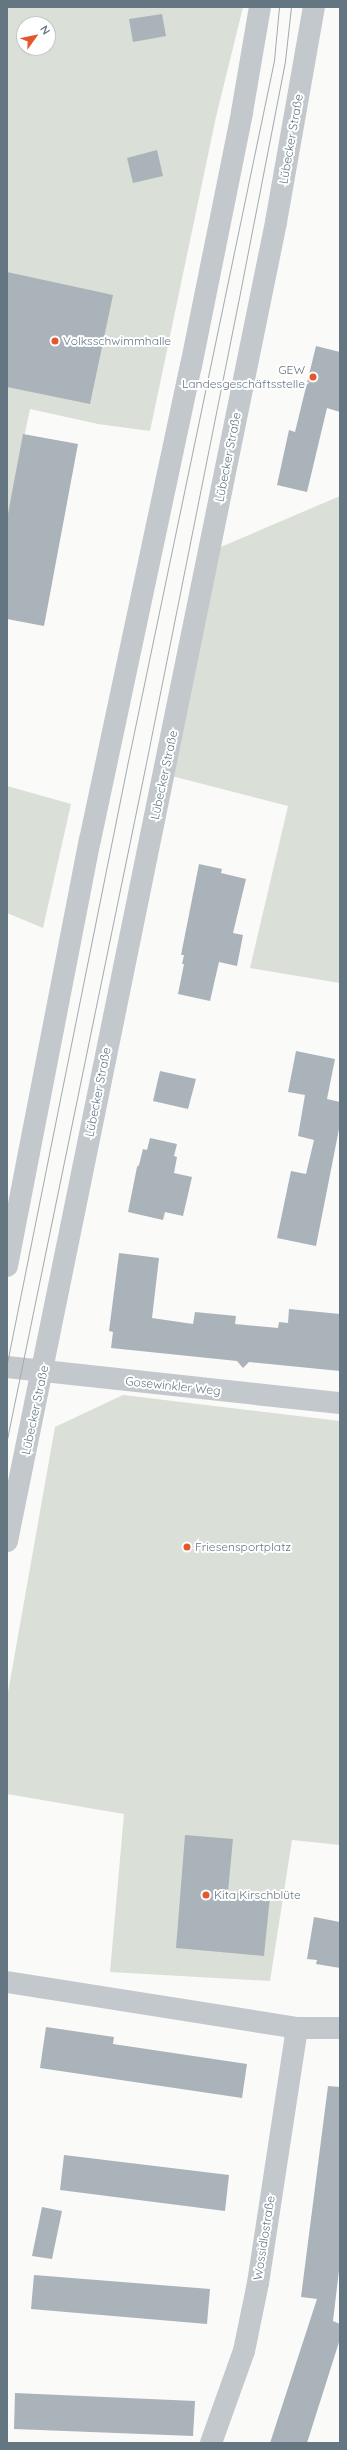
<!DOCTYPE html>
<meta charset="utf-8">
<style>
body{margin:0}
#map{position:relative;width:347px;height:2450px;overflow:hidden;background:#fafaf8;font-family:Quicksand,sans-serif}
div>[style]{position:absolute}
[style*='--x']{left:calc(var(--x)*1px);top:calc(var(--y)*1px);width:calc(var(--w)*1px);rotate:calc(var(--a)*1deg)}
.green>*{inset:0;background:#dadfd7}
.building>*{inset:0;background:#aab3b9}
.minor>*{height:22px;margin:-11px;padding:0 11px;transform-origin:11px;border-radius:11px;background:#c3c8cc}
.tram>*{height:1px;margin:-0.5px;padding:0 0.5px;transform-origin:0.5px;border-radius:0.5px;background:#a2aab0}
.dots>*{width:11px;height:11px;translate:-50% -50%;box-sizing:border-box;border:2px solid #fff;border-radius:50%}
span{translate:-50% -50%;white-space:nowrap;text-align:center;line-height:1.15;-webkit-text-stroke:4px #fff;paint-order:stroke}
.street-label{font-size:12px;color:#657683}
.poi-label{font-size:12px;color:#657683}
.left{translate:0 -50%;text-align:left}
.right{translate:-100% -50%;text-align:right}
.frame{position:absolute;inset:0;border:8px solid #657683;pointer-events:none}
.north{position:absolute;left:16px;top:16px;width:40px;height:40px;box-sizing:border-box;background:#fff;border:1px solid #c1c8cd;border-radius:50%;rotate:57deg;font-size:11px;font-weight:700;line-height:16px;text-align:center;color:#657683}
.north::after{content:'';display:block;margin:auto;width:14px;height:18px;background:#e4572e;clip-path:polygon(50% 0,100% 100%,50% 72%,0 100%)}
</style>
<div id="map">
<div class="green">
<div style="clip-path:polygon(evenodd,7px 7px,243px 7px,216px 117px,150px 431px,98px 424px,30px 409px,7px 519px,7px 7px,24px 24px,48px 24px,48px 48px,24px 48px,24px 24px)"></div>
<div style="clip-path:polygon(340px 496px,340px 983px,250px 968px,288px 806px,164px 774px,209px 552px)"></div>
<div style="clip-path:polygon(7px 786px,71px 804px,43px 928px,7px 913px)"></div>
<div style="clip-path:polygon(123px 1395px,340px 1421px,340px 1845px,292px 1840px,270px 1981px,110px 1972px,124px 1814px,7px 1794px,7px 1698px,55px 1427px)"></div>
</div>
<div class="building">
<div style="clip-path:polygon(162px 14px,166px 36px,133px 42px,129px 19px)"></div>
<div style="clip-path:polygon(157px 150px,163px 176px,133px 183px,127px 158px)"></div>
<div style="clip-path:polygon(7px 272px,113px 295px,90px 404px,7px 387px)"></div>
<div style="clip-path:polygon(316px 346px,340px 352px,340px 412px,327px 408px,307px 492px,277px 485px,289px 430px,295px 432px)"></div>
<div style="clip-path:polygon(23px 434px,78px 444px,44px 626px,7px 619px,7px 519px)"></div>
<div style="clip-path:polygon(199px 864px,222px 869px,221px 873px,246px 879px,233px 933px,243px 935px,237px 966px,219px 962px,210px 1001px,178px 994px,184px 964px,182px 964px,184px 955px,181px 955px)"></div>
<div style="clip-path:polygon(296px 1051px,335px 1059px,327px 1099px,340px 1102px,340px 1124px,316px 1246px,277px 1238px,291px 1171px,306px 1174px,314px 1140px,298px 1136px,305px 1095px,288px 1092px)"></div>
<div style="clip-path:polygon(160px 1071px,196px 1079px,188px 1109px,153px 1101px)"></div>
<div style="clip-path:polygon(150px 1138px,177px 1144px,174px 1156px,177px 1157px,174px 1173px,192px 1177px,183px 1216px,165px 1212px,163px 1220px,128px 1212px,137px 1167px,139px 1165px,143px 1149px,147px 1150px)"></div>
<div style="clip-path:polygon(119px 1253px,159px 1258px,152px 1318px,193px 1324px,195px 1312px,236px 1316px,235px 1324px,278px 1328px,279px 1322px,288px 1323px,289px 1309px,340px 1314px,340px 1371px,249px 1362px,243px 1368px,237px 1361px,111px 1348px,113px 1332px,109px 1331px)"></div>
<div style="clip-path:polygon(185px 1835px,233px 1839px,228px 1892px,270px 1896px,264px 1956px,176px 1948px)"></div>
<div style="clip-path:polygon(314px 1917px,340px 1922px,340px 1968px,316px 1964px,317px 1960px,307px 1959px)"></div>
<div style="clip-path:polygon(46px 2027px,114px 2037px,113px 2044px,247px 2064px,242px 2098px,40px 2068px)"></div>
<div style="clip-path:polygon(328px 2086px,340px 2087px,340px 2262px,333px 2321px,340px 2324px,340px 2339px,307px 2443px,270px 2443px,317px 2299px,301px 2297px)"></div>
<div style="clip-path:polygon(64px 2155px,229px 2175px,225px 2211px,60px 2190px)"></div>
<div style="clip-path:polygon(42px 2207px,62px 2211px,52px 2259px,32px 2256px)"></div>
<div style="clip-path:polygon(34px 2275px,210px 2289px,207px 2324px,31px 2309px)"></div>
<div style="clip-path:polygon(15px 2393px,195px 2401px,193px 2436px,14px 2429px)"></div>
</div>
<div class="minor">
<div style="--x:7;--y:1266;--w:434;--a:-79"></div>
<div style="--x:90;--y:840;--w:485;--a:-78"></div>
<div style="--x:191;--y:366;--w:259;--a:-78.6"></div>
<div style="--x:242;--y:112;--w:107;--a:-80.3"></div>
<div style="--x:7;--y:1367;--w:335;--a:6.2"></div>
<div style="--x:7;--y:1541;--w:1346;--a:-78.47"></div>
<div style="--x:276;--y:222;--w:218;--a:-80"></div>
<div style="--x:7;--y:1982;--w:294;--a:9"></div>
<div style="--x:297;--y:2028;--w:43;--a:0"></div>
<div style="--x:211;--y:2443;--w:98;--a:-70.3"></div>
<div style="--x:244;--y:2351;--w:69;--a:-78.4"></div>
<div style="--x:258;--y:2283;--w:258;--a:-81.3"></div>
</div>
<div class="tram">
<div style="--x:7;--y:1363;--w:614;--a:-78.64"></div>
<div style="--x:128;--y:761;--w:716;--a:-78.23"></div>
<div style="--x:274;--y:60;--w:53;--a:-84.6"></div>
<div style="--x:7;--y:1439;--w:690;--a:-78.38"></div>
<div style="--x:146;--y:763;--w:469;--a:-78.7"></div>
<div style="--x:238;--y:303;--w:247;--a:-79"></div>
<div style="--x:285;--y:61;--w:54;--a:-83.7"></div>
</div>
<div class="dots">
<div style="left:55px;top:341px;background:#e4572e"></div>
<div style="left:313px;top:377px;background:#e4572e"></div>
<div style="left:187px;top:1547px;background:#e4572e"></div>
<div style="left:206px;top:1895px;background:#e4572e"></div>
</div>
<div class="street-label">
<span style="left:291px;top:139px;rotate:-80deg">Lübecker Straße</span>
<span style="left:228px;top:457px;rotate:-79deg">Lübecker Straße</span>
<span style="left:164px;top:775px;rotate:-78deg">Lübecker Straße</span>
<span style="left:98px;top:1092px;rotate:-79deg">Lübecker Straße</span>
<span style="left:173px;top:1386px;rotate:6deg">Gosewinkler Weg</span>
<span style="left:35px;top:1410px;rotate:-78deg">Lübecker Straße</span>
<span style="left:264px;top:2238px;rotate:-81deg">Wossidlostraße</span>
</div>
<div class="poi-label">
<span class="left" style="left:63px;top:341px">Volksschwimmhalle</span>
<span class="right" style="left:305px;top:377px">GEW<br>Landesgeschäftsstelle</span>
<span class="left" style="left:195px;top:1547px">Friesensportplatz</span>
<span class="left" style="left:214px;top:1895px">Kita Kirschblüte</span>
</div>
<div class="frame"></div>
<div class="north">N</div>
</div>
